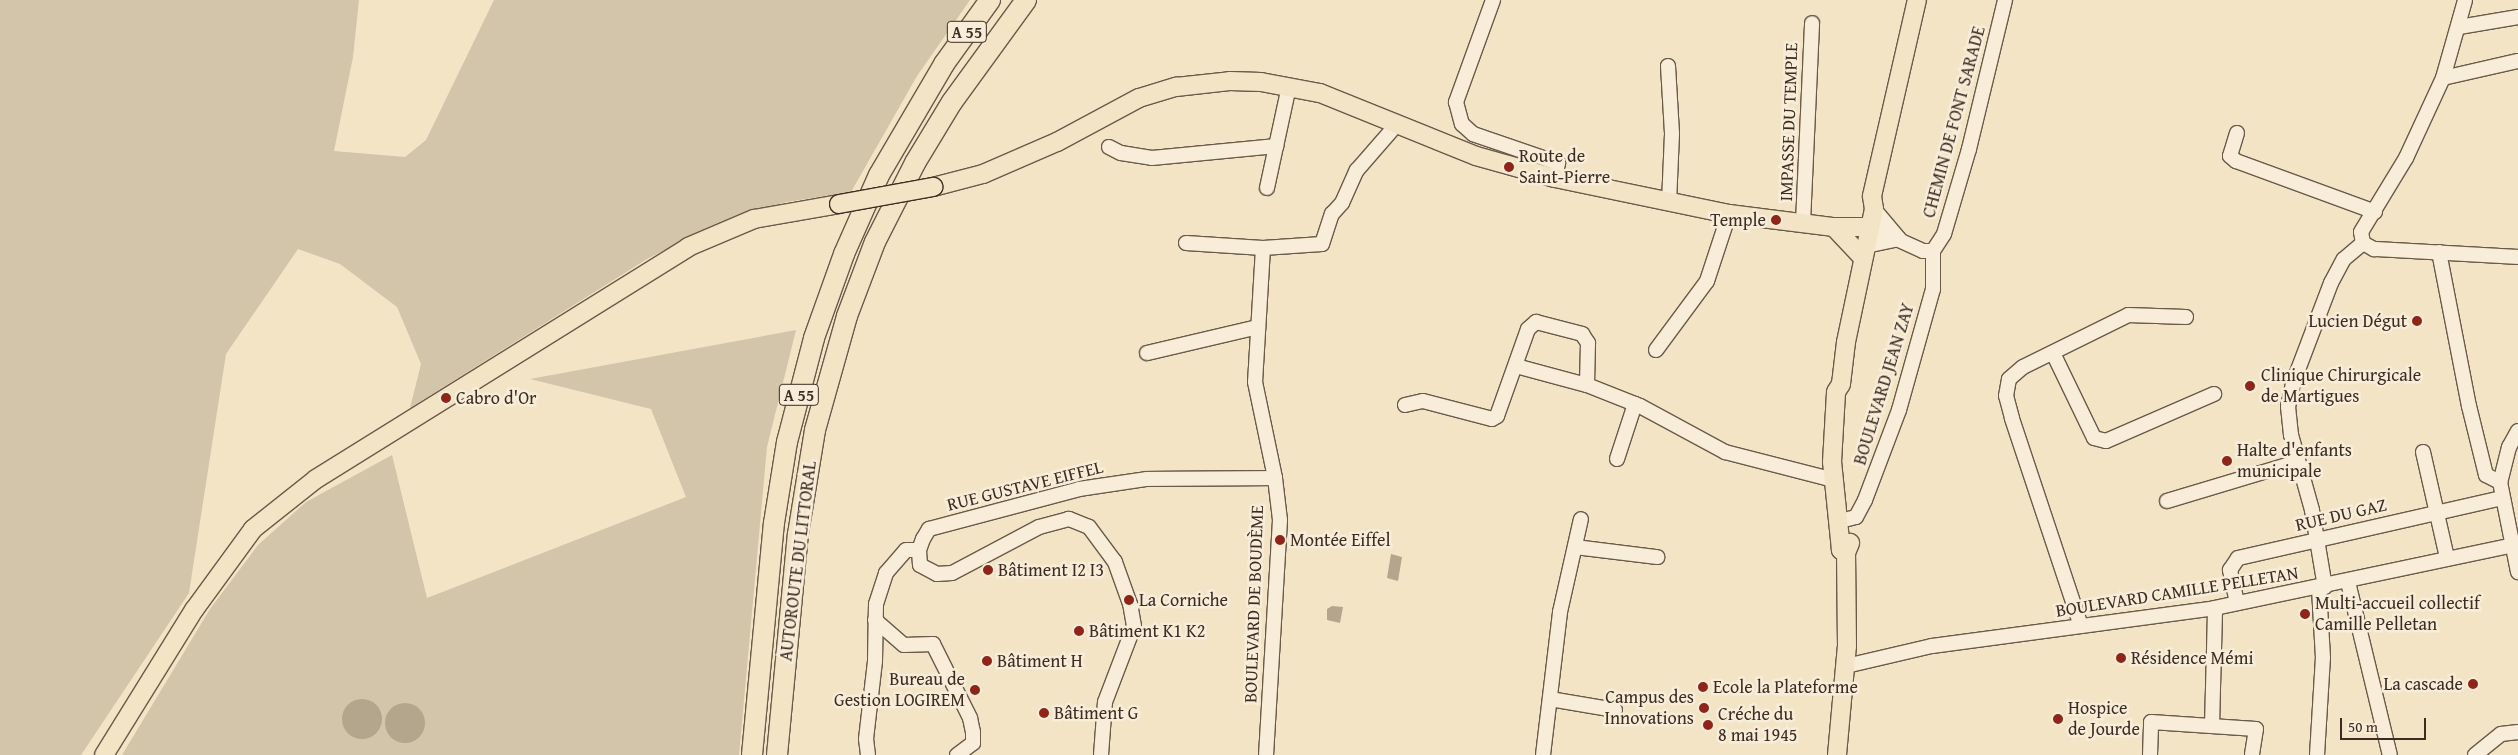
<!DOCTYPE html>
<meta charset="utf-8">
<style>
body{margin:0}
#map{position:relative;width:2518px;height:755px;overflow:hidden;background:#f2e4c5;font-family:"Gentium Book Plus",serif}
div>[style]{position:absolute}
[style*='--x']{left:calc(var(--x)*1px);top:calc(var(--y)*1px);width:calc(var(--w)*1px);rotate:calc(var(--a)*1deg)}
.green>*{inset:0;background:#d3c5a9}
.water>*{inset:0;background:#b4a58d}
.round{border-radius:50%}
.roads{filter:drop-shadow(1px 0 #6a5a4a) drop-shadow(-1px 0 #6a5a4a) drop-shadow(0 1px #6a5a4a) drop-shadow(0 -1px #6a5a4a)}
.minor>*{height:14px;margin:-7px;padding:0 7px;transform-origin:7px;border-radius:7px;background:#f7edd9}
.major>*{height:18px;margin:-9px;padding:0 9px;transform-origin:9px;border-radius:9px;background:#f2e4c5}
.highway>*{height:20px;margin:-10px;padding:0 10px;transform-origin:10px;border-radius:10px;background:#f2e4c5}
.bridges{filter:drop-shadow(1px 0 #3d2c21) drop-shadow(-1px 0 #3d2c21) drop-shadow(0 1px #3d2c21) drop-shadow(0 -1px #3d2c21)}
.major-bridge>*{height:18px;margin:-9px;padding:0 9px;transform-origin:9px;border-radius:9px;background:#f2e4c5}
.dots>*{width:14px;height:14px;translate:-50% -50%;box-sizing:border-box;border:2px solid #f7edd9;border-radius:50%}
span{translate:-50% -50%;white-space:nowrap;text-align:center;line-height:1.15;-webkit-text-stroke:5px #f7edd9;paint-order:stroke}
.shield-label span{padding:1px 4px;background:#f7edd9;border:1px solid;border-radius:4px;-webkit-text-stroke-width:0}
.shield-label{font-size:16px;color:#3d2c21;font-weight:700}
.street-label{font-size:18px;color:#3d2c21}
.poi-label{font-size:18px;color:#3d2c21}
.left{translate:0 -50%;text-align:left}
.right{translate:-100% -50%;text-align:right}
.scale{position:absolute;left:2340px;top:718px;width:86px;height:22px;box-sizing:border-box;border:2px solid #3d2c21;border-top:0;padding-left:6px;font-size:15px;line-height:18px;white-space:nowrap;color:#3d2c21;-webkit-text-stroke:4px #f7edd9;paint-order:stroke}
</style>
<div id="map">
<div class="green">
<div style="clip-path:polygon(0 0,359px 0,353px 57px,334px 151px,405px 157px,426px 140px,494px 0,970px 0,917px 76px,851px 192px,786px 202px,713px 225px,647px 259px,410px 408px,421px 364px,397px 307px,340px 264px,298px 249px,226px 354px,189px 593px,81px 755px,0 755px)"></div>
<div style="clip-path:polygon(796px 330px,767px 447px,739px 755px,122px 755px,210px 609px,258px 545px,306px 502px,392px 455px,427px 598px,686px 497px,651px 409px,530px 379px)"></div>
</div>
<div class="water">
<div style="clip-path:polygon(1391px 554px,1402px 557px,1398px 581px,1387px 578px)"></div>
<div style="clip-path:polygon(1332px 606px,1343px 607px,1340px 623px,1327px 620px,1327px 609px)"></div>
<div class="round" style="left:342px;top:699px;width:40px;height:40px"></div>
<div class="round" style="left:385px;top:703px;width:40px;height:40px"></div>
</div>
<div class="roads">
<div class="minor">
<div style="--x:1493;--y:0;--w:109;--a:109.9"></div>
<div style="--x:1456;--y:102;--w:23;--a:75"></div>
<div style="--x:1462;--y:124;--w:15;--a:42"></div>
<div style="--x:1473;--y:134;--w:90;--a:18.8"></div>
<div style="--x:1558;--y:163;--w:15;--a:101"></div>
<div style="--x:2459;--y:27;--w:60;--a:-9.6"></div>
<div style="--x:1668;--y:66;--w:68;--a:86.6"></div>
<div style="--x:1672;--y:134;--w:69;--a:92.5"></div>
<div style="--x:2443;--y:78;--w:77;--a:-12.8"></div>
<div style="--x:2237;--y:133;--w:24;--a:107"></div>
<div style="--x:2230;--y:156;--w:8;--a:40"></div>
<div style="--x:2236;--y:161;--w:148;--a:20.1"></div>
<div style="--x:1109;--y:147;--w:13;--a:27"></div>
<div style="--x:1121;--y:153;--w:31;--a:9"></div>
<div style="--x:1152;--y:158;--w:125;--a:-5.5"></div>
<div style="--x:1267;--y:188;--w:104;--a:-77.8"></div>
<div style="--x:1874;--y:209;--w:38;--a:50"></div>
<div style="--x:1803;--y:223;--w:200;--a:-87.4"></div>
<div style="--x:1870;--y:227;--w:58;--a:24.4"></div>
<div style="--x:1923;--y:251;--w:10;--a:0"></div>
<div style="--x:1186;--y:243;--w:77;--a:3.7"></div>
<div style="--x:1263;--y:248;--w:59;--a:-3.9"></div>
<div style="--x:1322;--y:244;--w:32;--a:-72"></div>
<div style="--x:1332;--y:214;--w:15;--a:-48"></div>
<div style="--x:1342;--y:203;--w:36;--a:-66"></div>
<div style="--x:1357;--y:170;--w:62;--a:-48.9"></div>
<div style="--x:2363;--y:243;--w:11;--a:-100"></div>
<div style="--x:2361;--y:232;--w:87;--a:-58.7"></div>
<div style="--x:2406;--y:158;--w:88;--a:-65.2"></div>
<div style="--x:2443;--y:78;--w:81;--a:-74.2"></div>
<div style="--x:2363;--y:243;--w:13;--a:29"></div>
<div style="--x:2374;--y:249;--w:144;--a:3.2"></div>
<div style="--x:1866;--y:246;--w:34;--a:-12"></div>
<div style="--x:1263;--y:248;--w:134;--a:93.4"></div>
<div style="--x:1255;--y:382;--w:98;--a:78.2"></div>
<div style="--x:1275;--y:478;--w:42;--a:83.2"></div>
<div style="--x:1280;--y:520;--w:235;--a:93.4"></div>
<div style="--x:1933;--y:251;--w:20;--a:-57"></div>
<div style="--x:1944;--y:234;--w:89;--a:-73.6"></div>
<div style="--x:1969;--y:149;--w:153;--a:-76.4"></div>
<div style="--x:2439;--y:252;--w:157;--a:79"></div>
<div style="--x:2469;--y:406;--w:71;--a:76.2"></div>
<div style="--x:2486;--y:475;--w:16;--a:27"></div>
<div style="--x:1656;--y:350;--w:86;--a:-53.5"></div>
<div style="--x:1707;--y:281;--w:71;--a:-71.8"></div>
<div style="--x:1147;--y:353;--w:114;--a:-13.2"></div>
<div style="--x:2053;--y:353;--w:94;--a:64.2"></div>
<div style="--x:2094;--y:438;--w:12;--a:14"></div>
<div style="--x:2106;--y:441;--w:118;--a:-23.5"></div>
<div style="--x:1516;--y:366;--w:73;--a:15"></div>
<div style="--x:1587;--y:385;--w:57;--a:21.6"></div>
<div style="--x:1640;--y:406;--w:97;--a:28.4"></div>
<div style="--x:1725;--y:452;--w:113;--a:14.4"></div>
<div style="--x:1405;--y:405;--w:18;--a:-13"></div>
<div style="--x:1423;--y:401;--w:71;--a:14.6"></div>
<div style="--x:1492;--y:419;--w:6;--a:-31"></div>
<div style="--x:1497;--y:416;--w:92;--a:-70.4"></div>
<div style="--x:1528;--y:329;--w:11;--a:-41"></div>
<div style="--x:1536;--y:322;--w:48;--a:14.6"></div>
<div style="--x:1582;--y:334;--w:11;--a:56"></div>
<div style="--x:1588;--y:343;--w:42;--a:91.4"></div>
<div style="--x:2518;--y:431;--w:18;--a:119"></div>
<div style="--x:2509;--y:447;--w:36;--a:104"></div>
<div style="--x:2500;--y:482;--w:92;--a:78.7"></div>
<div style="--x:2423;--y:452;--w:109;--a:77.2"></div>
<div style="--x:1617;--y:459;--w:58;--a:-71.9"></div>
<div style="--x:2167;--y:501;--w:136;--a:-16.7"></div>
<div style="--x:1848;--y:519;--w:8;--a:-14"></div>
<div style="--x:1856;--y:517;--w:19;--a:-62"></div>
<div style="--x:1865;--y:500;--w:96;--a:-69.3"></div>
<div style="--x:1899;--y:410;--w:126;--a:-74.3"></div>
<div style="--x:1933;--y:289;--w:38;--a:-90"></div>
<div style="--x:1575;--y:547;--w:83;--a:7"></div>
<div style="--x:2348;--y:582;--w:178;--a:76.4"></div>
<div style="--x:2325;--y:587;--w:78;--a:-99.6"></div>
<div style="--x:2312;--y:510;--w:78;--a:-105.6"></div>
<div style="--x:2291;--y:435;--w:28;--a:-96"></div>
<div style="--x:2288;--y:407;--w:25;--a:-78"></div>
<div style="--x:2293;--y:383;--w:107;--a:-69.2"></div>
<div style="--x:2331;--y:283;--w:27;--a:-62"></div>
<div style="--x:2344;--y:259;--w:25;--a:-40"></div>
<div style="--x:2237;--y:603;--w:34;--a:-102"></div>
<div style="--x:2230;--y:570;--w:14;--a:-56"></div>
<div style="--x:2238;--y:558;--w:271;--a:-12.8"></div>
<div style="--x:875;--y:620;--w:38;--a:41"></div>
<div style="--x:904;--y:645;--w:29;--a:-2"></div>
<div style="--x:933;--y:644;--w:83;--a:63.4"></div>
<div style="--x:970;--y:718;--w:14;--a:78"></div>
<div style="--x:973;--y:732;--w:11;--a:90"></div>
<div style="--x:973;--y:743;--w:20;--a:143"></div>
<div style="--x:2081;--y:626;--w:219;--a:-108.4"></div>
<div style="--x:2012;--y:418;--w:23;--a:-105"></div>
<div style="--x:2006;--y:396;--w:17;--a:-80"></div>
<div style="--x:2009;--y:379;--w:18;--a:-41"></div>
<div style="--x:2023;--y:367;--w:117;--a:-26.3"></div>
<div style="--x:2128;--y:315;--w:58;--a:2"></div>
<div style="--x:1846;--y:666;--w:88;--a:-13.1"></div>
<div style="--x:1932;--y:646;--w:286;--a:-7.6"></div>
<div style="--x:2215;--y:608;--w:305;--a:-11.9"></div>
<div style="--x:1550;--y:699;--w:66;--a:9.6"></div>
<div style="--x:2212;--y:726;--w:118;--a:-88.5"></div>
<div style="--x:868;--y:755;--w:16;--a:-97"></div>
<div style="--x:866;--y:739;--w:79;--a:-83.4"></div>
<div style="--x:875;--y:661;--w:57;--a:-89"></div>
<div style="--x:876;--y:604;--w:33;--a:-72"></div>
<div style="--x:886;--y:573;--w:30;--a:-49"></div>
<div style="--x:906;--y:550;--w:13;--a:0"></div>
<div style="--x:1101;--y:755;--w:53;--a:-85.7"></div>
<div style="--x:1105;--y:702;--w:81;--a:-69.1"></div>
<div style="--x:1134;--y:626;--w:22;--a:-100"></div>
<div style="--x:1130;--y:604;--w:45;--a:-109.7"></div>
<div style="--x:1115;--y:562;--w:44;--a:-126.6"></div>
<div style="--x:1089;--y:527;--w:22;--a:-158"></div>
<div style="--x:1069;--y:519;--w:31;--a:165"></div>
<div style="--x:1039;--y:527;--w:98;--a:152.1"></div>
<div style="--x:952;--y:573;--w:15;--a:176"></div>
<div style="--x:937;--y:574;--w:19;--a:-152"></div>
<div style="--x:920;--y:565;--w:15;--a:-94"></div>
<div style="--x:919;--y:550;--w:12;--a:-70"></div>
<div style="--x:923;--y:539;--w:12;--a:-59"></div>
<div style="--x:929;--y:529;--w:155;--a:-14.9"></div>
<div style="--x:1079;--y:489;--w:69;--a:-8.4"></div>
<div style="--x:1147;--y:479;--w:128;--a:-0.4"></div>
<div style="--x:1543;--y:755;--w:144;--a:-83.2"></div>
<div style="--x:1560;--y:612;--w:95;--a:-77.3"></div>
<div style="--x:2150;--y:755;--w:33;--a:-88"></div>
<div style="--x:2151;--y:722;--w:105;--a:3.8"></div>
<div style="--x:2256;--y:729;--w:26;--a:99"></div>
<div style="--x:2317;--y:755;--w:97;--a:-86.5"></div>
<div style="--x:2323;--y:658;--w:70;--a:-93.3"></div>
<div style="--x:2475;--y:755;--w:33;--a:-39"></div>
<div style="--x:2501;--y:734;--w:17;--a:-7"></div>
</div>
<div class="major">
<div style="--x:933;--y:187;--w:52;--a:-14.6"></div>
<div style="--x:983;--y:174;--w:81;--a:-23.4"></div>
<div style="--x:1057;--y:142;--w:93;--a:-28.2"></div>
<div style="--x:1139;--y:98;--w:39;--a:-17"></div>
<div style="--x:1176;--y:87;--w:54;--a:-6.3"></div>
<div style="--x:1230;--y:81;--w:31;--a:2"></div>
<div style="--x:1261;--y:82;--w:60;--a:10.6"></div>
<div style="--x:1320;--y:93;--w:168;--a:22"></div>
<div style="--x:1476;--y:156;--w:82;--a:15.6"></div>
<div style="--x:1555;--y:178;--w:178;--a:11.7"></div>
<div style="--x:1729;--y:214;--w:106;--a:7.1"></div>
<div style="--x:1834;--y:227;--w:36;--a:0"></div>
<div style="--x:1834;--y:227;--w:42;--a:46.9"></div>
<div style="--x:1846;--y:553;--w:6;--a:-149"></div>
<div style="--x:1841;--y:550;--w:88;--a:-95.8"></div>
<div style="--x:1832;--y:462;--w:70;--a:-86.7"></div>
<div style="--x:1836;--y:392;--w:9;--a:-58"></div>
<div style="--x:1841;--y:384;--w:42;--a:-83.2"></div>
<div style="--x:1846;--y:342;--w:136;--a:-78.1"></div>
<div style="--x:1874;--y:209;--w:13;--a:-99"></div>
<div style="--x:1872;--y:196;--w:201;--a:-77.1"></div>
<div style="--x:104;--y:755;--w:171;--a:-58.2"></div>
<div style="--x:194;--y:610;--w:100;--a:-53.9"></div>
<div style="--x:253;--y:529;--w:80;--a:-38.4"></div>
<div style="--x:316;--y:479;--w:438;--a:-31.9"></div>
<div style="--x:688;--y:247;--w:72;--a:-23"></div>
<div style="--x:754;--y:219;--w:86;--a:-10"></div>
<div style="--x:1837;--y:755;--w:109;--a:-84.8"></div>
<div style="--x:1847;--y:646;--w:93;--a:-90.6"></div>
<div style="--x:1846;--y:553;--w:11;--a:-68"></div>
</div>
<div class="highway">
<div style="--x:752;--y:755;--w:233;--a:-84.6"></div>
<div style="--x:774;--y:523;--w:82;--a:-80.9"></div>
<div style="--x:787;--y:442;--w:107;--a:-75.4"></div>
<div style="--x:814;--y:338;--w:89;--a:-70.3"></div>
<div style="--x:844;--y:254;--w:86;--a:-66.1"></div>
<div style="--x:879;--y:175;--w:129;--a:-59.6"></div>
<div style="--x:944;--y:64;--w:79;--a:-54.3"></div>
<div style="--x:777;--y:755;--w:222;--a:-84.6"></div>
<div style="--x:798;--y:534;--w:105;--a:-80.7"></div>
<div style="--x:815;--y:430;--w:118;--a:-74.3"></div>
<div style="--x:847;--y:316;--w:79;--a:-69.3"></div>
<div style="--x:875;--y:242;--w:89;--a:-63.1"></div>
<div style="--x:915;--y:163;--w:71;--a:-58.8"></div>
<div style="--x:952;--y:102;--w:126;--a:-54"></div>
</div>
</div>
<div class="bridges">
<div class="major-bridge">
<div style="--x:839;--y:204;--w:96;--a:-10.3"></div>
</div>
</div>
<div class="dots">
<div style="left:1509px;top:167px;background:#8f2418"></div>
<div style="left:1776px;top:220px;background:#8f2418"></div>
<div style="left:2417px;top:321px;background:#8f2418"></div>
<div style="left:2250px;top:386px;background:#8f2418"></div>
<div style="left:446px;top:398px;background:#8f2418"></div>
<div style="left:2227px;top:461px;background:#8f2418"></div>
<div style="left:1280px;top:540px;background:#8f2418"></div>
<div style="left:988px;top:570px;background:#8f2418"></div>
<div style="left:1129px;top:600px;background:#8f2418"></div>
<div style="left:2305px;top:614px;background:#8f2418"></div>
<div style="left:1079px;top:631px;background:#8f2418"></div>
<div style="left:2121px;top:658px;background:#8f2418"></div>
<div style="left:987px;top:661px;background:#8f2418"></div>
<div style="left:2473px;top:684px;background:#8f2418"></div>
<div style="left:1703px;top:687px;background:#8f2418"></div>
<div style="left:975px;top:690px;background:#8f2418"></div>
<div style="left:1704px;top:708px;background:#8f2418"></div>
<div style="left:1044px;top:713px;background:#8f2418"></div>
<div style="left:2058px;top:719px;background:#8f2418"></div>
<div style="left:1708px;top:725px;background:#8f2418"></div>
</div>
<div class="shield-label">
<span style="left:967px;top:32px">A 55</span>
<span style="left:799px;top:395px">A 55</span>
</div>
<div class="street-label">
<span style="left:1789px;top:122px;rotate:-88deg">IMPASSE DU TEMPLE</span>
<span style="left:1954px;top:122px;rotate:-75deg">CHEMIN DE FONT SARADE</span>
<span style="left:1884px;top:384px;rotate:-73deg">BOULEVARD JEAN ZAY</span>
<span style="left:1025px;top:486px;rotate:-14deg">RUE GUSTAVE EIFFEL</span>
<span style="left:2341px;top:515px;rotate:-13deg">RUE DU GAZ</span>
<span style="left:798px;top:561px;rotate:-83deg">AUTOROUTE DU LITTORAL</span>
<span style="left:2177px;top:592px;rotate:-9deg">BOULEVARD CAMILLE PELLETAN</span>
<span style="left:1254px;top:604px;rotate:-88deg">BOULEVARD DE BOUDÈME</span>
</div>
<div class="poi-label">
<span class="left" style="left:1519px;top:167px">Route de<br>Saint-Pierre</span>
<span class="right" style="left:1766px;top:220px">Temple</span>
<span class="right" style="left:2407px;top:321px">Lucien Dégut</span>
<span class="left" style="left:2261px;top:386px">Clinique Chirurgicale<br>de Martigues</span>
<span class="left" style="left:456px;top:398px">Cabro d'Or</span>
<span class="left" style="left:2237px;top:461px">Halte d'enfants<br>municipale</span>
<span class="left" style="left:1290px;top:540px">Montée Eiffel</span>
<span class="left" style="left:998px;top:570px">Bâtiment I2 I3</span>
<span class="left" style="left:1139px;top:600px">La Corniche</span>
<span class="left" style="left:2315px;top:614px">Multi-accueil collectif<br>Camille Pelletan</span>
<span class="left" style="left:1089px;top:631px">Bâtiment K1 K2</span>
<span class="left" style="left:2131px;top:658px">Résidence Mémi</span>
<span class="left" style="left:997px;top:661px">Bâtiment H</span>
<span class="right" style="left:965px;top:690px">Bureau de<br>Gestion LOGIREM</span>
<span class="right" style="left:2463px;top:684px">La cascade</span>
<span class="left" style="left:1713px;top:687px">Ecole la Plateforme</span>
<span class="right" style="left:1694px;top:708px">Campus des<br>Innovations</span>
<span class="left" style="left:2068px;top:719px">Hospice<br>de Jourde</span>
<span class="left" style="left:1054px;top:713px">Bâtiment G</span>
<span class="left" style="left:1718px;top:725px">Créche du<br>8 mai 1945</span>
</div>
<div class="scale">50 m</div>
</div>
